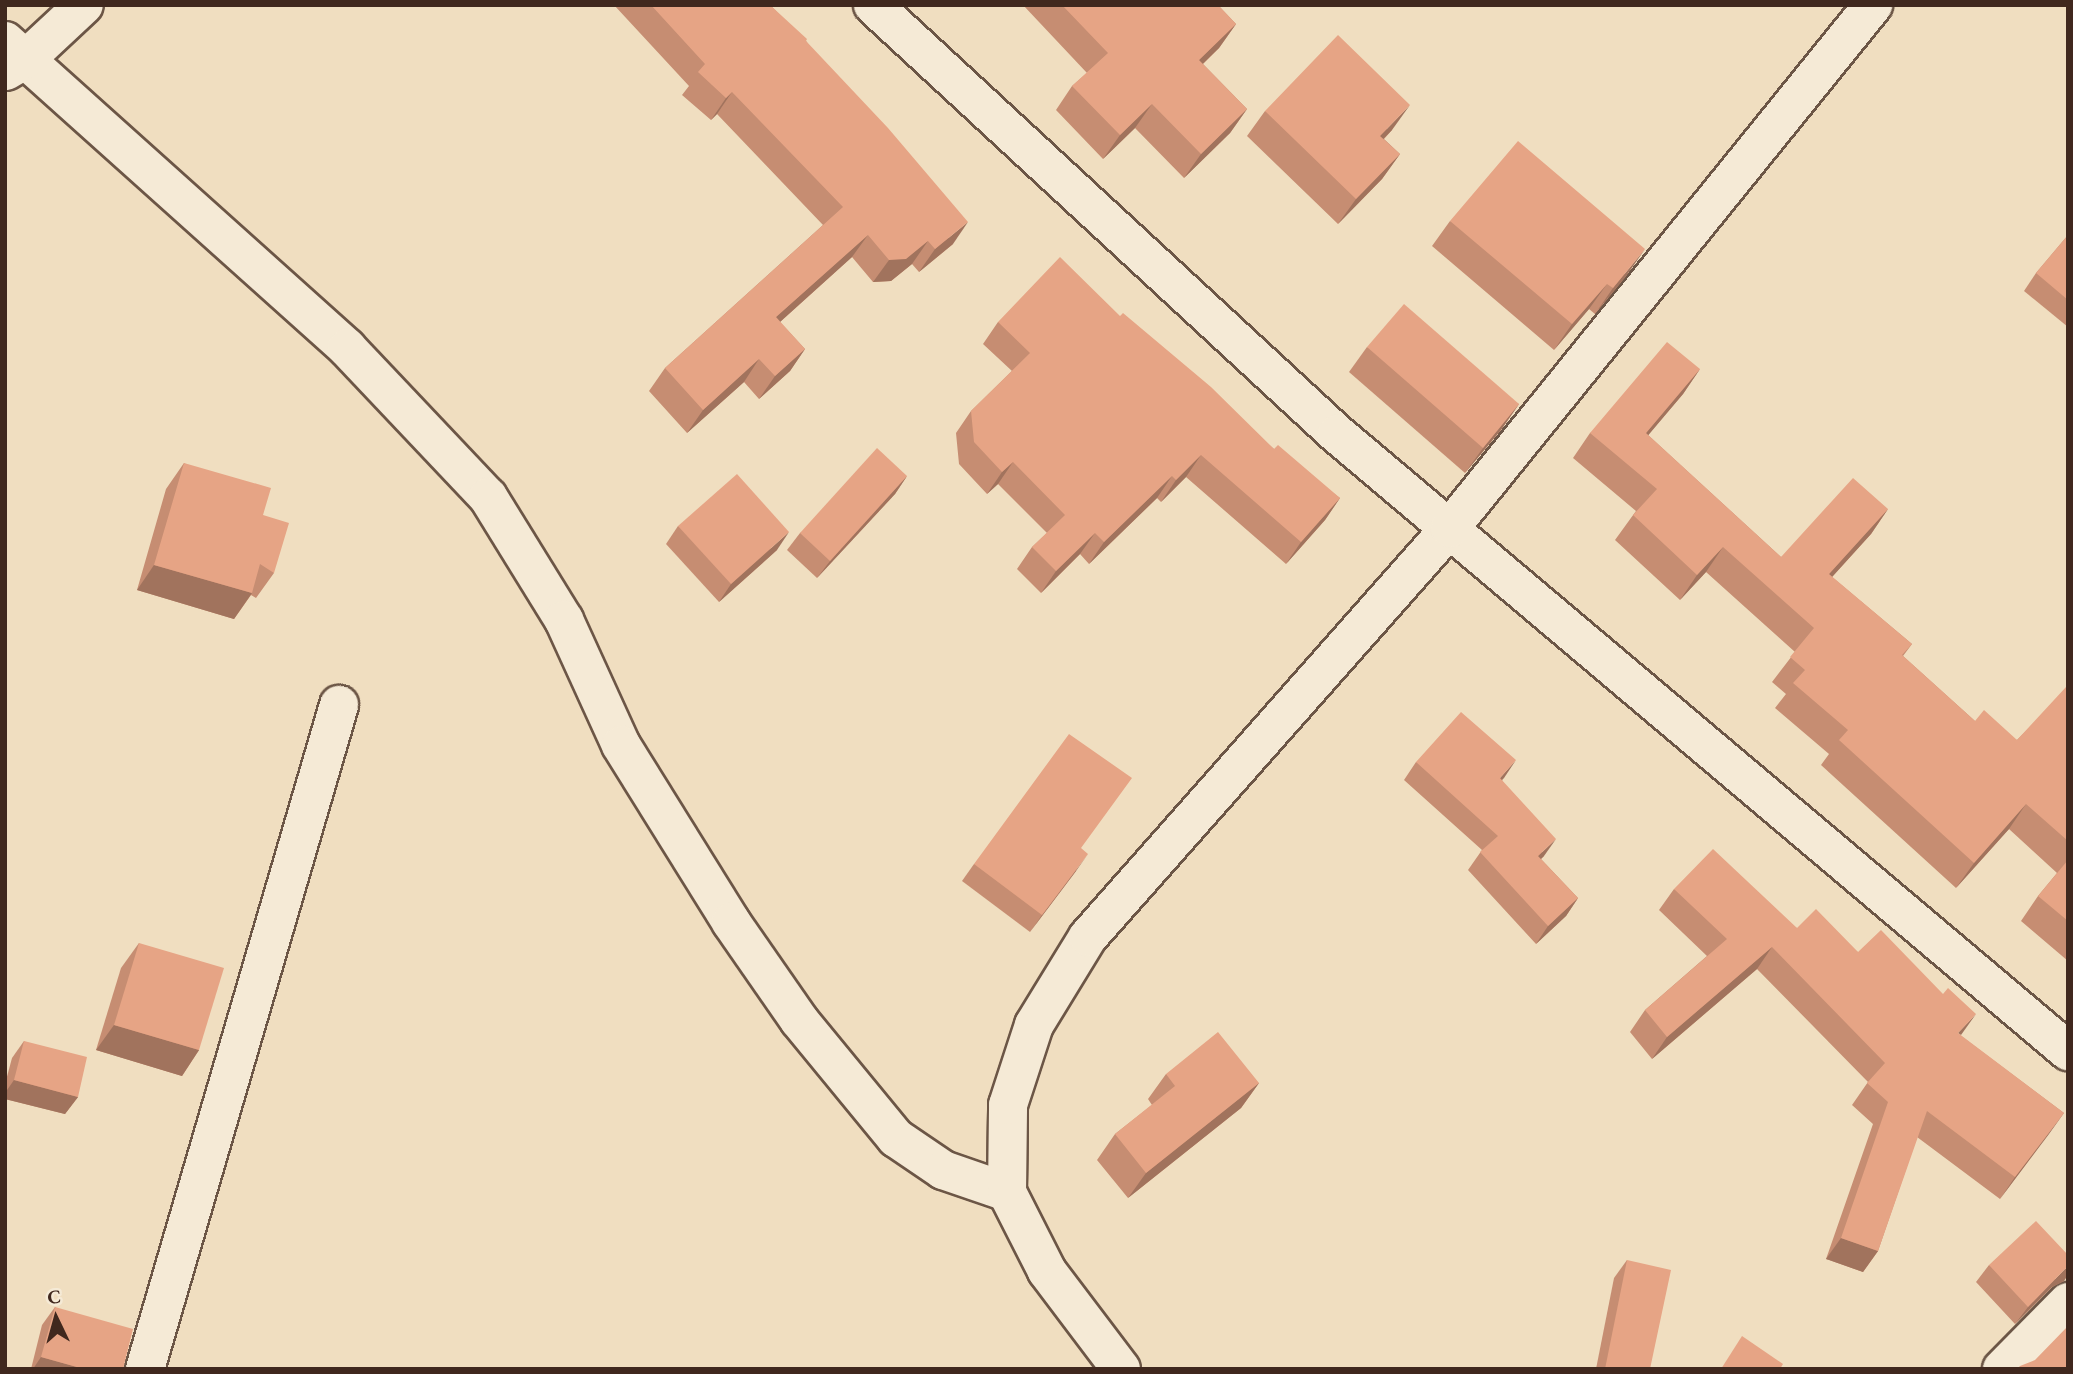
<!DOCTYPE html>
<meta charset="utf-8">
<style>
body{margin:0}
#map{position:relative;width:2073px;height:1374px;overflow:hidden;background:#f0dec0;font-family:"EB Garamond",serif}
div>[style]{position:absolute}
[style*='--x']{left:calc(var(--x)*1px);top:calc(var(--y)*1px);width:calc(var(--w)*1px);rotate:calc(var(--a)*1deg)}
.roads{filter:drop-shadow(2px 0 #6c5646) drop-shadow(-2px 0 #6c5646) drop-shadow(0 2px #6c5646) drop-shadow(0 -2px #6c5646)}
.minor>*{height:38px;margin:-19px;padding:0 19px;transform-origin:19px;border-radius:19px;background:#f5ead6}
.wall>*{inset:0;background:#c68d72}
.shaded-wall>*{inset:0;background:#a1735d}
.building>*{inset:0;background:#e6a485}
span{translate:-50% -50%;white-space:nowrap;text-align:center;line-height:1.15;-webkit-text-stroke:5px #f5ead6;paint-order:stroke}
.frame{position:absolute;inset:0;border:7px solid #40281e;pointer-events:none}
.north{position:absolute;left:21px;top:1283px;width:70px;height:70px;-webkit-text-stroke:5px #f5ead6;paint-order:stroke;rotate:355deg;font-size:19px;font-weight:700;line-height:28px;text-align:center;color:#40281e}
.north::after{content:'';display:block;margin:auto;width:24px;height:32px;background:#40281e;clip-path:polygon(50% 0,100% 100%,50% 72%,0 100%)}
</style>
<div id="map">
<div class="roads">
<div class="minor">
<div style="--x:873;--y:5;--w:632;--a:42.76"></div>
<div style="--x:1337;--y:434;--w:957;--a:40.17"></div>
<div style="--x:5;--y:41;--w:460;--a:41.9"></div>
<div style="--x:347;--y:348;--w:205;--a:46.6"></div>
<div style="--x:488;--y:497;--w:145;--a:58.3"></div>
<div style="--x:564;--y:620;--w:137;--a:65.5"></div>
<div style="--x:621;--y:745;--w:208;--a:58.1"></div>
<div style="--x:731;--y:922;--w:119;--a:55.2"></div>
<div style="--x:799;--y:1020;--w:153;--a:50.6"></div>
<div style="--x:896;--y:1138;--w:57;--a:34.2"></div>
<div style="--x:943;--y:1170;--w:68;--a:19"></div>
<div style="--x:6;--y:71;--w:23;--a:-31"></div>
<div style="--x:26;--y:59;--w:79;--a:-43"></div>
<div style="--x:145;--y:1369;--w:692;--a:-73.71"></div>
<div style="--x:1121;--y:1369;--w:123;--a:-127.1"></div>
<div style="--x:1047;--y:1271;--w:89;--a:-116.9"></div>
<div style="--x:1007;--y:1192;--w:87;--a:-89.3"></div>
<div style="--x:1008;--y:1105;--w:84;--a:-72"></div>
<div style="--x:1034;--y:1025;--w:103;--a:-58.5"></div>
<div style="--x:1088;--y:937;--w:546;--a:-48.49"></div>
<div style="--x:1450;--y:528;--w:673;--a:-51.03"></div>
<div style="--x:2002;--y:1369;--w:94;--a:-45.4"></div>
</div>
</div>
<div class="wall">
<div style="clip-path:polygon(614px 5px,770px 5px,806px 41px,953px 244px,919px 272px,912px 264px,891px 281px,873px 282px,852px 257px,780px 322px,805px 349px,790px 371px,759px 399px,744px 382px,687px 433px,649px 391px,665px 368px,823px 225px,717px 114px,711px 120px,682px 95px,689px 86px)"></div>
<div style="clip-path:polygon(1023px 5px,1218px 5px,1236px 24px,1219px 48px,1203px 64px,1247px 109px,1230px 133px,1184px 178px,1135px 128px,1103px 159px,1056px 110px,1072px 86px,1087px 73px)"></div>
<div style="clip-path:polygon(1265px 111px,1392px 130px,1384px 139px,1400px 154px,1382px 179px,1338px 224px,1247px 136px)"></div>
<div style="clip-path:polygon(1450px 221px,1627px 275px,1595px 314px,1589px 309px,1554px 350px,1432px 246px)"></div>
<div style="clip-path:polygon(2068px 235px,2068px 327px,2024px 291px,2036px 273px)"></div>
<div style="clip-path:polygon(1120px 316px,1274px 449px,1340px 498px,1325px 520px,1286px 564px,1186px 477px,1161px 502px,1157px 498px,1089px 564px,1080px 554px,1041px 593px,1017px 569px,1032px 547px,1047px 533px,998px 484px,987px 494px,959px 464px,956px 433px,971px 411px,1012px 371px,983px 344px,998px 322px)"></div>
<div style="clip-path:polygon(1367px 347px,1519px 404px,1501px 430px,1465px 473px,1349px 372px)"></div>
<div style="clip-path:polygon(1700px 369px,1683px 394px,1648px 435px,1781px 557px,1888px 509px,1871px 534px,1832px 577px,1912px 644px,1903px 656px,1975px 721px,2017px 740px,2068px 689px,2068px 961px,2021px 921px,2038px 896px,2057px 873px,2009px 829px,1956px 888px,1821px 765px,1829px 754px,1775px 708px,1786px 694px,1772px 682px,1795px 652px,1706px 572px,1680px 600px,1615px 540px,1636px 511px,1573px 458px,1590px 433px)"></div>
<div style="clip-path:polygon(184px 463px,263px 515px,274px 573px,256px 598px,251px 595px,234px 619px,137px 590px,166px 489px)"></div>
<div style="clip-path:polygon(907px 476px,895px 494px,817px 578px,787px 550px,800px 533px)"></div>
<div style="clip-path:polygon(678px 526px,777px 550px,719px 602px,666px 544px)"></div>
<div style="clip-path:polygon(1416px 762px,1502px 780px,1544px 856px,1541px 859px,1578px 898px,1566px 916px,1536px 944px,1468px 870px,1482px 850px,1404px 780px)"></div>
<div style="clip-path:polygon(1081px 848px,1076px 871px,1030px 932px,962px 881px,974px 864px)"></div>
<div style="clip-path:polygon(1674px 889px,1797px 928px,1858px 952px,1961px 1036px,2064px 1113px,2000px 1199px,1917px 1137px,1878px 1251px,1863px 1272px,1826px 1259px,1873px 1124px,1852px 1105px,1868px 1082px,1757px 969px,1652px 1059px,1630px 1032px,1645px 1010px,1707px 956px,1659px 910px)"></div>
<div style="clip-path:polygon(139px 943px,199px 1050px,182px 1076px,96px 1050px,121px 968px)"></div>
<div style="clip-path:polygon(24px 1041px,78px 1097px,65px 1114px,5px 1099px,5px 1084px,12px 1058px)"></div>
<div style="clip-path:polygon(1166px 1074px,1259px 1083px,1241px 1108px,1128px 1198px,1097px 1160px,1115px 1134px,1152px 1105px,1148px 1099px)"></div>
<div style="clip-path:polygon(1627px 1260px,1650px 1369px,1596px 1369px,1614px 1278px)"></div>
<div style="clip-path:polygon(1989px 1265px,2064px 1281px,2052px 1287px,2015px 1324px,1976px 1282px)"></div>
<div style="clip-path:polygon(55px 1307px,123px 1369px,31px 1369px,42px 1325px)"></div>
</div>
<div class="shaded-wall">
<div style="clip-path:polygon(1236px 24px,1219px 48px,1182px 84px,1199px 60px)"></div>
<div style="clip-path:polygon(732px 92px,717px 114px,711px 120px,726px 98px)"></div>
<div style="clip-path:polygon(1152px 104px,1135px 128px,1103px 159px,1120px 135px)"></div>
<div style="clip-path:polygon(1410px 105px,1392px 130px,1362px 161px,1380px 136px)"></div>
<div style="clip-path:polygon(1247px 109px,1230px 133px,1184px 178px,1201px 154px)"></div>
<div style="clip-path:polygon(1400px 154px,1382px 179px,1338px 224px,1356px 199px)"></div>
<div style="clip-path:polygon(968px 222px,953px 244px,919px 272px,935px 249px)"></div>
<div style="clip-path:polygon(868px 235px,852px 257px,760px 340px,776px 317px)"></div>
<div style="clip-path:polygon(928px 241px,912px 264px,891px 281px,873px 282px,889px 260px)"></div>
<div style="clip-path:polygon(1645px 249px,1627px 275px,1595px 314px,1613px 288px)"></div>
<div style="clip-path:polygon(1607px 284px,1589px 309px,1554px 350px,1572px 324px)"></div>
<div style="clip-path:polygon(805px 349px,790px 371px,759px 399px,775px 376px)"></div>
<div style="clip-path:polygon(759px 359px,744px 382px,687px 433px,703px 410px)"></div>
<div style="clip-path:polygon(1700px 369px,1683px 394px,1629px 458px,1646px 433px)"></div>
<div style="clip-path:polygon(1519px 404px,1501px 430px,1465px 473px,1483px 448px)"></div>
<div style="clip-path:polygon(1201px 455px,1186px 477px,1161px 502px,1176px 480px)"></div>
<div style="clip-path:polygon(1013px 462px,998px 484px,987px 494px,1002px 472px)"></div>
<div style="clip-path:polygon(907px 476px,895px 494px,817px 578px,830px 561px)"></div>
<div style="clip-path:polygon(1172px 476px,1157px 498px,1089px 564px,1104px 542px)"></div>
<div style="clip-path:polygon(1340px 498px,1325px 520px,1286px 564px,1301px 542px)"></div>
<div style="clip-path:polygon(1888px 509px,1871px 534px,1812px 599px,1829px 574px)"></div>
<div style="clip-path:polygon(789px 532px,777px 550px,719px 602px,731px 584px)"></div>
<div style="clip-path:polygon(1095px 533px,1080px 554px,1041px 593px,1056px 571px)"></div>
<div style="clip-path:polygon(1723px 547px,1706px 572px,1680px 600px,1697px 575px)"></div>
<div style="clip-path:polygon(154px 565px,252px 593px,234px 619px,137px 590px)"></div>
<div style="clip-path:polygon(1516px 760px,1504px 778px,1488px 795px,1500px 778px)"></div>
<div style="clip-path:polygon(2026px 804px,2009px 829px,1956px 888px,1974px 863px)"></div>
<div style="clip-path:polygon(1556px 839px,1544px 856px,1526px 873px,1538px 856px)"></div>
<div style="clip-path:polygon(1088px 854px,1076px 871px,1030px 932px,1042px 915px)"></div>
<div style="clip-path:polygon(1578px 898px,1566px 916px,1536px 944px,1548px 926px)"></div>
<div style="clip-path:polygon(1772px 947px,1757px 969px,1652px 1059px,1667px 1037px)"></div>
<div style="clip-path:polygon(1976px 1014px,1961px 1035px,1958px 1033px)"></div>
<div style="clip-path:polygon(114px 1025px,199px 1050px,182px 1076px,96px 1050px)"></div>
<div style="clip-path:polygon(14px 1080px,78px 1097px,65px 1114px,5px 1099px,5px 1093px)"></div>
<div style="clip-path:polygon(1259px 1083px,1241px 1108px,1128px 1198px,1146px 1173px)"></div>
<div style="clip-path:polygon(2064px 1113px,2049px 1134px,2000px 1199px,2015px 1177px)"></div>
<div style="clip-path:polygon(1841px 1238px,1878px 1251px,1863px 1272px,1826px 1259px)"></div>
<div style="clip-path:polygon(2068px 1268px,2068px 1275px,2064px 1281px,2052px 1287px,2015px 1324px,2028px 1307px,2065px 1269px)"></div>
<div style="clip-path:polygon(41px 1357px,84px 1369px,33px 1369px)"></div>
</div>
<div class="building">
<div style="clip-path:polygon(651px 5px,770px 5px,807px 39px,806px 41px,888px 128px,968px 222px,935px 249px,928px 241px,906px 259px,889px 260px,868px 235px,776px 317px,805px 349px,775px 376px,759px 359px,703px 410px,665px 368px,843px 207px,732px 92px,726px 98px,698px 72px,705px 64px)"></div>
<div style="clip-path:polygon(1062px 5px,1218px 5px,1236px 24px,1199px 60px,1247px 109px,1201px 154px,1152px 104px,1120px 135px,1072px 86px,1108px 53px)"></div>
<div style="clip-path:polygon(1338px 35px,1410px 105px,1380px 136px,1400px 154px,1356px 199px,1265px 111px)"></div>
<div style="clip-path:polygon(1518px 141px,1645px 249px,1613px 288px,1607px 284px,1572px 324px,1450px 221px)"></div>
<div style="clip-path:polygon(2068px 235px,2068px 300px,2036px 273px)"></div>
<div style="clip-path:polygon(1060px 257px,1120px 316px,1123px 313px,1211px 387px,1274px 449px,1278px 445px,1340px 498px,1301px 542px,1201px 455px,1176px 480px,1172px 476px,1104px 542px,1095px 533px,1056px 571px,1032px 547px,1065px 515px,1013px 462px,1002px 472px,974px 442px,971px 411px,1030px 353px,998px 322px)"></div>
<div style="clip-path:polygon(1404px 304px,1519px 404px,1483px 448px,1367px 347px)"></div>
<div style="clip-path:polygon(1667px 342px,1700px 369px,1646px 433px,1781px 557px,1853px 478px,1888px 509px,1829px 574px,1912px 644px,1902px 655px,1975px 721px,1984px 710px,2017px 740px,2066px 687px,2068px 689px,2068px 841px,2026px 804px,1974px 863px,1839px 740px,1848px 730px,1793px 683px,1805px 670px,1790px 657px,1814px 628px,1723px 547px,1697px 575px,1633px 515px,1657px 489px,1590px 433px)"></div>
<div style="clip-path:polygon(877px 448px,907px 476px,830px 561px,800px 533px)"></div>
<div style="clip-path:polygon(184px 463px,271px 488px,263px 515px,289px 523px,274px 573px,260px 564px,252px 593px,154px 565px)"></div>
<div style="clip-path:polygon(737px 474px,789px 532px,731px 584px,678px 526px)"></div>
<div style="clip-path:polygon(1461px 712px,1516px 760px,1500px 778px,1556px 839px,1538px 856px,1578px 898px,1548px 926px,1480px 852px,1498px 836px,1416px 762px)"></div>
<div style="clip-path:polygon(1069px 734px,1132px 778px,1081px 848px,1088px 854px,1042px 915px,974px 864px)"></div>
<div style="clip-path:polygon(1713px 849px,1797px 928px,1816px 909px,1858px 952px,1881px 930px,1943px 994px,1948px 988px,1976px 1014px,1958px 1033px,2064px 1113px,2015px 1177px,1927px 1111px,1878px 1251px,1841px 1238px,1888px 1102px,1867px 1083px,1885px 1063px,1772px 947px,1667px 1037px,1645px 1010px,1727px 939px,1674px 889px)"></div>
<div style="clip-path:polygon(2068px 860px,2068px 921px,2038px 896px)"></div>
<div style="clip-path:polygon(139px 943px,224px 968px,199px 1050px,114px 1025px)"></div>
<div style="clip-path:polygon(1218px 1032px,1259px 1083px,1146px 1173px,1115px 1134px,1175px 1086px,1166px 1074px)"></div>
<div style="clip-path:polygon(24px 1041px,87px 1057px,78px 1097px,14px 1080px)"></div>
<div style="clip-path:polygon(2036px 1221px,2068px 1255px,2068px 1268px,2065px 1269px,2028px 1307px,1989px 1265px)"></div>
<div style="clip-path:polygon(1627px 1260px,1671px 1270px,1650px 1369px,1605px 1369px)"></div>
<div style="clip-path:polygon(55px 1307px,133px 1329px,123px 1369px,84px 1369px,41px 1357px)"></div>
<div style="clip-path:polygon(2068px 1326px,2068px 1369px,2017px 1369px,2020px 1366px,2035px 1360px)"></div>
<div style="clip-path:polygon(1742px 1336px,1783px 1364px,1780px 1369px,1721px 1369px)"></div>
</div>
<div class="frame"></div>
<div class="north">С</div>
</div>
